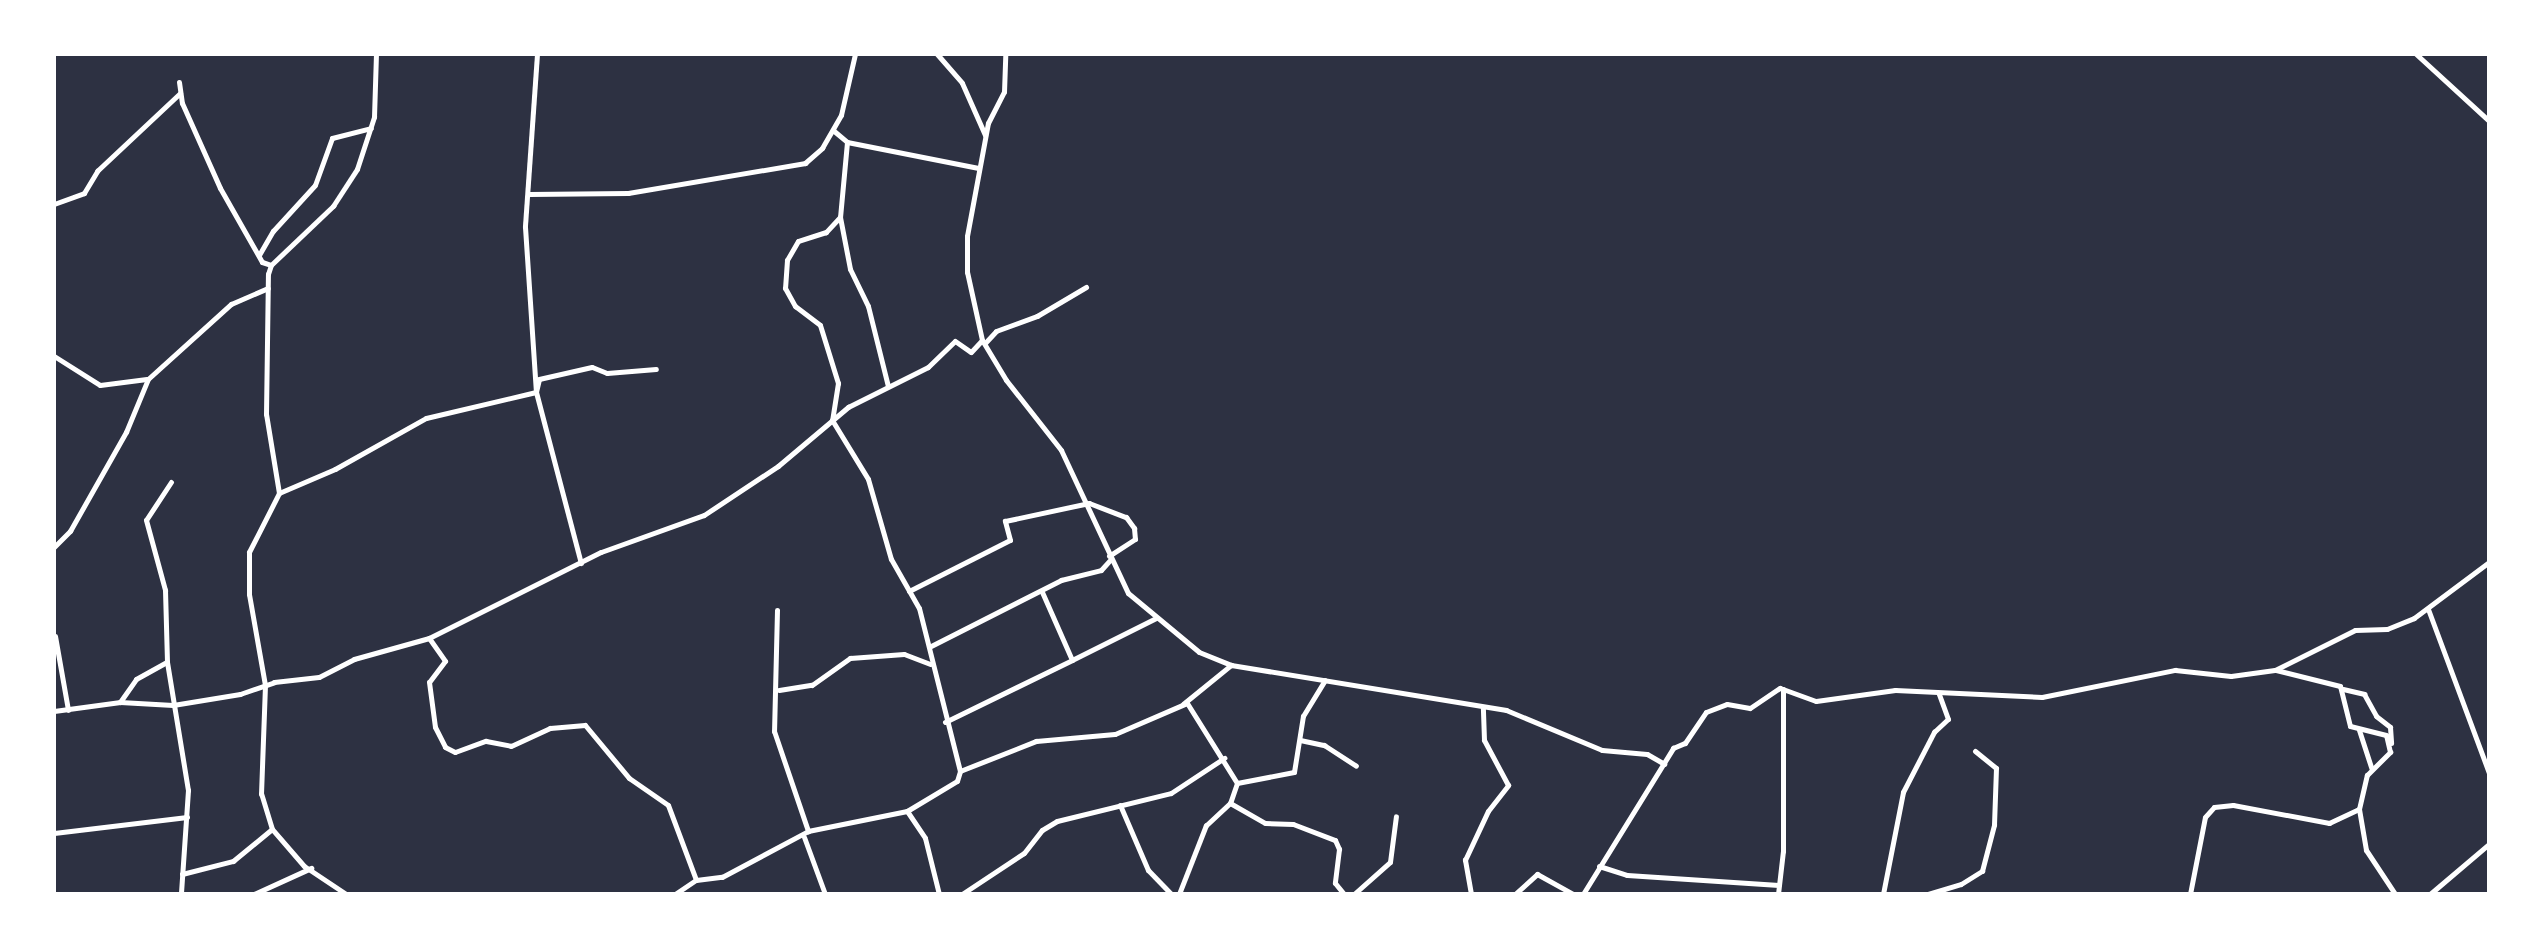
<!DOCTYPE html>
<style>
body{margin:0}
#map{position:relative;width:2543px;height:948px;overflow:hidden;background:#2d3142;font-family:"Source Sans 3",sans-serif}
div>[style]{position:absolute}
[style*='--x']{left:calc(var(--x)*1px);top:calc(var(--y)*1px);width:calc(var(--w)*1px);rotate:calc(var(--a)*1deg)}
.minor>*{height:5px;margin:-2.5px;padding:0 2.5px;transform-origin:2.5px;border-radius:2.5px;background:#fff}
span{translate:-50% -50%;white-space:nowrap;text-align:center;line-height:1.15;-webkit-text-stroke:6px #fff;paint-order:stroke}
.frame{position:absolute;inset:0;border:56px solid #fff;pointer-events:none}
</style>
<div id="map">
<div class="minor">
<div style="--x:537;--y:54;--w:173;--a:94"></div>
<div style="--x:525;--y:227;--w:165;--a:86.2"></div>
<div style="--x:536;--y:392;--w:177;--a:75.3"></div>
<div style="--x:937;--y:54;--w:38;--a:49"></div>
<div style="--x:962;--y:83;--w:57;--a:66.1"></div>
<div style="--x:2416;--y:54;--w:99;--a:42.5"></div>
<div style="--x:179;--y:82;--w:21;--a:82"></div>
<div style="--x:182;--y:103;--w:93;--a:65.9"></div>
<div style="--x:220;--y:188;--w:85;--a:60.4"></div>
<div style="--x:262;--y:262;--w:9;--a:18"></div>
<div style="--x:834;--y:131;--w:17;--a:40"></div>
<div style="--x:847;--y:142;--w:134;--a:11.2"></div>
<div style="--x:847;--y:142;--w:75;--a:95.3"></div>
<div style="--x:840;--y:217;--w:21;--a:133"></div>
<div style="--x:826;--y:232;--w:29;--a:162"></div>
<div style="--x:798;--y:241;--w:22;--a:120"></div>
<div style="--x:787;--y:260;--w:28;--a:94"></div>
<div style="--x:785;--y:288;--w:21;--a:61"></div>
<div style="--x:795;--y:306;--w:31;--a:37"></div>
<div style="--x:820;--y:325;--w:61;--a:72.8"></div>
<div style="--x:838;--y:383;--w:37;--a:99"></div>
<div style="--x:832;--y:420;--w:69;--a:58.6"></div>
<div style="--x:868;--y:479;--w:83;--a:74"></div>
<div style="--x:891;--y:559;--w:56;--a:60.3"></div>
<div style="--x:919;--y:608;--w:168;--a:75.9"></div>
<div style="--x:529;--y:194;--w:99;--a:-0.6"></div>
<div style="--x:628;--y:193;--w:180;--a:-9.6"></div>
<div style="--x:805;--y:163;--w:23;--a:-41"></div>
<div style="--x:822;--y:148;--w:38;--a:-60"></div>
<div style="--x:841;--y:115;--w:63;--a:-77.1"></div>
<div style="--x:54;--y:204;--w:32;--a:-20"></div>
<div style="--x:84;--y:193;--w:26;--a:-59"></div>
<div style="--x:97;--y:171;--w:114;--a:-43.2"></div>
<div style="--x:840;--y:217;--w:53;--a:79.1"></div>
<div style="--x:850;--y:269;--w:41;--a:64.1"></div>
<div style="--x:868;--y:306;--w:82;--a:76"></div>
<div style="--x:259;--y:255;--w:28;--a:-60"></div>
<div style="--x:273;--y:231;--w:62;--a:-47.6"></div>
<div style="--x:315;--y:185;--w:50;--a:-70.1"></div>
<div style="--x:332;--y:138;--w:40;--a:-14.4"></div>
<div style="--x:982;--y:340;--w:47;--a:59"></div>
<div style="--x:1006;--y:380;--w:89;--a:51.8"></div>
<div style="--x:1061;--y:450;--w:158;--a:64.9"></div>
<div style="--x:1128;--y:593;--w:92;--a:39.7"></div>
<div style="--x:1199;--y:652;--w:35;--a:22"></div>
<div style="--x:1231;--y:665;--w:279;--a:9.3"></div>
<div style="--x:1506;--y:710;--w:104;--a:22.6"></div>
<div style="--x:1602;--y:750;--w:45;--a:5.1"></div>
<div style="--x:1647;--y:754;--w:20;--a:30"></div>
<div style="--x:985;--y:343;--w:16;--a:-47"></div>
<div style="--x:996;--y:331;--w:44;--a:-20.1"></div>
<div style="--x:1037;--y:316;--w:57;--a:-30.6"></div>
<div style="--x:54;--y:356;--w:54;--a:32.2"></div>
<div style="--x:100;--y:385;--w:47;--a:-7.3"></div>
<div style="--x:171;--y:482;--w:45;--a:123.3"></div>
<div style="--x:146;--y:520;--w:73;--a:74.8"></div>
<div style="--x:165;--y:590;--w:72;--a:88.4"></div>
<div style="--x:167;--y:662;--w:130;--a:80.7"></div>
<div style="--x:188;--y:790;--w:104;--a:93.9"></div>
<div style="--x:279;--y:493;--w:61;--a:-23.2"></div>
<div style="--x:335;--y:469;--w:104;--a:-29.3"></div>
<div style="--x:426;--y:418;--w:113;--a:-13.3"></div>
<div style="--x:536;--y:392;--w:13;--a:-77"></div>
<div style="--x:539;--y:379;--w:54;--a:-12.8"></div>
<div style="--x:592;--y:367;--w:16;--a:22"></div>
<div style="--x:607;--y:373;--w:49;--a:-4.7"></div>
<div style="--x:54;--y:547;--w:23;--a:-45"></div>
<div style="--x:70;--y:531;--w:114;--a:-60.5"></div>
<div style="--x:126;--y:432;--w:57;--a:-67.5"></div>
<div style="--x:148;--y:379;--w:112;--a:-42.1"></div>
<div style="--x:231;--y:304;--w:40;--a:-23.4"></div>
<div style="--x:909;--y:591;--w:113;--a:-26.8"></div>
<div style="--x:1010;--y:540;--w:20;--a:-105"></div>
<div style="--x:1005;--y:521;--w:86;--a:-12.1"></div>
<div style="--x:1089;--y:503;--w:40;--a:21"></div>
<div style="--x:1126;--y:517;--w:14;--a:54"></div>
<div style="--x:1134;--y:528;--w:11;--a:85"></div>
<div style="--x:1135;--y:539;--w:31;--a:147"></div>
<div style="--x:2428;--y:609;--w:175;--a:69.6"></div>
<div style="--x:777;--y:610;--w:121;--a:91.4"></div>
<div style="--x:774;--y:731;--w:106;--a:71.2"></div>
<div style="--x:55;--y:636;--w:75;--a:80"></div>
<div style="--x:429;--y:638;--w:28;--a:55"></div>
<div style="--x:445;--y:661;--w:26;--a:127"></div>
<div style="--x:429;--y:682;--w:45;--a:82.4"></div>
<div style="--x:435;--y:727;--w:22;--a:63"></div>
<div style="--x:445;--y:747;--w:11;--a:27"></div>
<div style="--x:455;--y:752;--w:33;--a:-20"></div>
<div style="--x:486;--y:741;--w:25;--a:11"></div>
<div style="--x:511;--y:746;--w:43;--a:-24.8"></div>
<div style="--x:550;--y:728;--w:35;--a:-5"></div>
<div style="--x:585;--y:725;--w:69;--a:50.3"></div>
<div style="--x:629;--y:778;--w:47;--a:34.7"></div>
<div style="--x:668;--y:805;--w:80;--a:69.5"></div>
<div style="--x:931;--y:646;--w:146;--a:-26.9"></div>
<div style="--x:1061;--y:580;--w:41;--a:-14"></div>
<div style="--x:1101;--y:570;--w:15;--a:-48"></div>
<div style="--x:1072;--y:660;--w:94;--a:-26.6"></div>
<div style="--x:2343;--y:689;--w:22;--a:13"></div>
<div style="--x:2364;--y:694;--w:25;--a:61"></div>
<div style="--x:2376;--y:716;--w:18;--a:38"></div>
<div style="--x:2390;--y:727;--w:16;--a:86"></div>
<div style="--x:779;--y:690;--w:33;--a:-9"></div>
<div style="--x:812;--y:685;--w:47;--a:-35.4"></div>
<div style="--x:850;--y:658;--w:54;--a:-4.2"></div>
<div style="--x:904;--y:654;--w:28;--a:21"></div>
<div style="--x:120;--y:702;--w:28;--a:-55"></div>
<div style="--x:136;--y:679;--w:35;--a:-29"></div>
<div style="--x:1183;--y:704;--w:62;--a:-39.1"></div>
<div style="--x:54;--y:711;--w:67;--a:-7.8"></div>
<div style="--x:120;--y:702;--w:53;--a:3.2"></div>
<div style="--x:173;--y:705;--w:68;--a:-9.3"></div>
<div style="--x:240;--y:694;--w:36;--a:-19"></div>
<div style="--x:274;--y:682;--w:45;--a:-6.3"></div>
<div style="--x:319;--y:677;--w:39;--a:-27"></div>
<div style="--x:354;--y:659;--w:78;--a:-15.6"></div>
<div style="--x:429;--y:638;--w:192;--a:-26.6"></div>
<div style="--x:601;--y:552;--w:109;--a:-19.8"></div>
<div style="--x:704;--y:515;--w:89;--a:-33.5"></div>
<div style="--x:778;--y:466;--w:92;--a:-40.1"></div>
<div style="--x:848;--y:407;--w:89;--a:-26.6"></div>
<div style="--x:928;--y:367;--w:37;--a:-44"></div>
<div style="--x:955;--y:341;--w:19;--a:35"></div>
<div style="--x:971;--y:352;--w:16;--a:-47"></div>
<div style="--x:982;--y:340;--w:70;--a:-102.4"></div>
<div style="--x:967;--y:272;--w:36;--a:-90"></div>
<div style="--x:967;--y:236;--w:115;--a:-79.5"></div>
<div style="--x:988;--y:123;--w:35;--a:-63"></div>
<div style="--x:1004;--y:92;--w:38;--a:-88"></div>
<div style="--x:945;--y:722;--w:141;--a:-26"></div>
<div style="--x:1072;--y:660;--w:74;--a:-113.8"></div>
<div style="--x:2359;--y:730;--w:40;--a:72"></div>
<div style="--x:1300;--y:740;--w:25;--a:12"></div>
<div style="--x:1324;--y:745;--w:38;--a:33"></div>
<div style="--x:1237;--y:783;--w:58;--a:-10.9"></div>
<div style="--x:1294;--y:772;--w:57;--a:-80.9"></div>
<div style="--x:1303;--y:716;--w:42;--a:-58.6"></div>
<div style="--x:1230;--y:803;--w:40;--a:29.7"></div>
<div style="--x:1265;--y:823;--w:28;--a:2"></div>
<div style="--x:1293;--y:824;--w:45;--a:20.9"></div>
<div style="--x:1335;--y:840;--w:10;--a:66"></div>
<div style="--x:1339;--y:849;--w:34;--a:97"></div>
<div style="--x:1335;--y:883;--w:14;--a:51"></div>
<div style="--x:1120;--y:805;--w:71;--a:66.7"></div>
<div style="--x:1148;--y:870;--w:33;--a:46"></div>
<div style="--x:2359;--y:809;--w:42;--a:80.3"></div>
<div style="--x:2366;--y:850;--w:53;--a:56.6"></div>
<div style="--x:907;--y:811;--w:32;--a:56"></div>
<div style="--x:925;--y:838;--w:58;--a:76"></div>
<div style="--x:54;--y:833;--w:134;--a:-6.9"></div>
<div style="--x:804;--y:837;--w:61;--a:69.8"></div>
<div style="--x:1599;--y:866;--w:29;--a:18"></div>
<div style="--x:1627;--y:875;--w:152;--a:3.8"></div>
<div style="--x:182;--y:874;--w:53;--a:-14.3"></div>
<div style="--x:233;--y:861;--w:50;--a:-39.4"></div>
<div style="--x:254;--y:894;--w:63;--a:-24.5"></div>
<div style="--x:346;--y:894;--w:50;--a:-146.3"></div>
<div style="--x:304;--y:866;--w:49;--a:-130.9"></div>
<div style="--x:272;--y:829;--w:37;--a:-107"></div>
<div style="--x:261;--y:794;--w:109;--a:-87.9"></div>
<div style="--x:265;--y:685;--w:92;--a:-100"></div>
<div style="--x:249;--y:594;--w:42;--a:-90"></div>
<div style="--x:249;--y:552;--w:66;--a:-63"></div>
<div style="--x:279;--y:493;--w:80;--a:-99.3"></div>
<div style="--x:266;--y:414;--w:140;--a:-89.2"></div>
<div style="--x:268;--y:274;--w:9;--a:-72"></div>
<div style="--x:271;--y:265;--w:86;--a:-43.6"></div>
<div style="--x:333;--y:206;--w:44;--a:-57"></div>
<div style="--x:357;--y:169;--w:55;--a:-71.9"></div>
<div style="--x:374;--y:117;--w:63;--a:-88.2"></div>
<div style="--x:675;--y:894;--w:25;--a:-34"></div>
<div style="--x:696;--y:880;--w:26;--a:-7"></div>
<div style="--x:722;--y:877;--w:98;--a:-28.1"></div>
<div style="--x:808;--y:831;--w:101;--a:-11.4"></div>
<div style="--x:907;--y:811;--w:58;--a:-31"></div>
<div style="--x:957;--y:781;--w:10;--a:-73"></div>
<div style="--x:960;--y:771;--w:82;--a:-21.5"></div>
<div style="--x:1036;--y:741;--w:79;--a:-5.1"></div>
<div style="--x:1115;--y:734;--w:78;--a:-23.3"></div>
<div style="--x:1187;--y:703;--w:94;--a:58"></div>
<div style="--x:1237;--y:783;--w:21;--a:109"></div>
<div style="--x:1230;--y:803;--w:33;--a:137"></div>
<div style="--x:1206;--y:825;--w:74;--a:111.4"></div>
<div style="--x:962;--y:894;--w:74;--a:-33.5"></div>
<div style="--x:1024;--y:853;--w:29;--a:-52"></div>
<div style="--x:1042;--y:830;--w:17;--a:-31"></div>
<div style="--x:1057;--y:821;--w:117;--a:-13.8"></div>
<div style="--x:1171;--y:793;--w:64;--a:-33.4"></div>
<div style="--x:1354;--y:894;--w:48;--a:-41.6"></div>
<div style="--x:1390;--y:862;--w:46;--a:-82.6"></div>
<div style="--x:1471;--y:894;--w:35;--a:-100"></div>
<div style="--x:1465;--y:860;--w:54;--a:-64.9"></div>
<div style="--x:1488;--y:811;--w:33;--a:-52"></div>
<div style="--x:1508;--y:785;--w:51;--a:-118.1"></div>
<div style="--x:1484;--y:740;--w:33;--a:-92"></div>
<div style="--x:1515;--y:894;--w:30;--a:-42"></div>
<div style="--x:1537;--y:874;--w:41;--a:29.1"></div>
<div style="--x:1583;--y:894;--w:172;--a:-58.3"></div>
<div style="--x:1673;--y:748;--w:13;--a:-23"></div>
<div style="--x:1685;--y:743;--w:37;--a:-56"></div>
<div style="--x:1706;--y:712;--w:22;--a:-21"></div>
<div style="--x:1727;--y:704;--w:23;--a:10"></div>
<div style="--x:1750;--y:708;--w:36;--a:-34"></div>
<div style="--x:1780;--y:688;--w:38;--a:20"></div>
<div style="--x:1816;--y:701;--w:80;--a:-7.9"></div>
<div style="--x:1895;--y:690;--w:147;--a:2.7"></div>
<div style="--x:2042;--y:697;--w:136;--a:-11.5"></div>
<div style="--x:2175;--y:670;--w:56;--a:6.1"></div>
<div style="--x:2231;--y:676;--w:44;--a:-7.8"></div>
<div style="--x:2275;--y:670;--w:89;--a:-26.6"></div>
<div style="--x:2355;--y:630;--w:32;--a:-2"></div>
<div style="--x:2387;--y:629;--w:29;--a:-22"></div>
<div style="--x:2414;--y:618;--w:94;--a:-36.7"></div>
<div style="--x:1778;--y:894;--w:43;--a:-83.4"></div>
<div style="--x:1783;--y:851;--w:162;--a:-90"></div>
<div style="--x:1883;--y:894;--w:104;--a:-78.9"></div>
<div style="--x:1903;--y:792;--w:68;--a:-62.7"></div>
<div style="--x:1934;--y:732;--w:19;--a:-43"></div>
<div style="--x:1948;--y:719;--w:27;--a:-110"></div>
<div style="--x:1928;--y:894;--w:34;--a:-17"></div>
<div style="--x:1961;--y:884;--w:25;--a:-32"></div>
<div style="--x:1982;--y:871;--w:48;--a:-75.4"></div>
<div style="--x:1994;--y:825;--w:57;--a:-88"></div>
<div style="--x:1996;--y:768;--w:27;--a:-141"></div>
<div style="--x:2190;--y:894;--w:78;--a:-79"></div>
<div style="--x:2205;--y:817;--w:13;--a:-48"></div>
<div style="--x:2214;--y:807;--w:19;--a:-6"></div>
<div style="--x:2233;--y:805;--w:98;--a:10.6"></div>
<div style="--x:2329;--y:823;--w:33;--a:-25"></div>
<div style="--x:2359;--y:809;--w:35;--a:-77"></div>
<div style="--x:2367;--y:775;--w:33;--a:-45"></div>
<div style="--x:2390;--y:752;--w:17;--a:-103"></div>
<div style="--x:2386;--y:735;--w:37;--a:-166"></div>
<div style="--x:2350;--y:726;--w:41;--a:-104"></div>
<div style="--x:2340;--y:686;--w:66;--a:-166"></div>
<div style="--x:2430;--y:894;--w:77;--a:-40.3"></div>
</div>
<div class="frame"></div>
</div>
